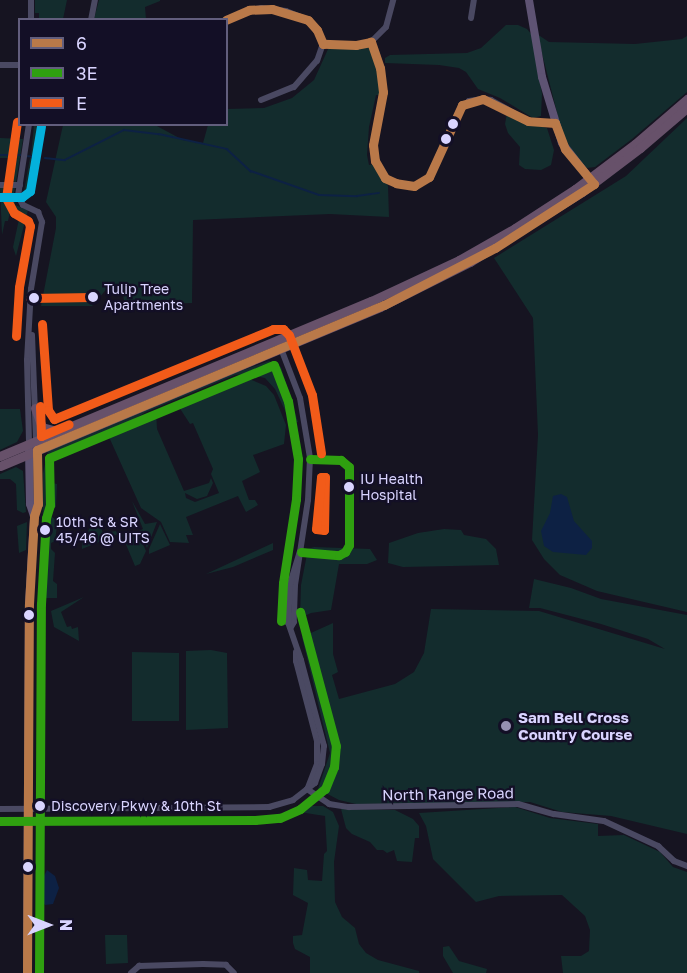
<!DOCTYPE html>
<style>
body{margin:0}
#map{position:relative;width:687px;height:973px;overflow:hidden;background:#161421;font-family:"Golos Text",sans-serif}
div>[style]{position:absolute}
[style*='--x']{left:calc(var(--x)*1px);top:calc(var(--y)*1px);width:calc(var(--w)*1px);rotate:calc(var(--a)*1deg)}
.green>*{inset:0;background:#132c2d}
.water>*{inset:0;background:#0d2144}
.stream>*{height:1.5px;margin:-0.75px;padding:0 0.75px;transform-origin:0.75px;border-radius:0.75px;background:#0d2144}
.minor>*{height:6px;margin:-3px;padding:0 3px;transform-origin:3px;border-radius:3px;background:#4a4962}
.major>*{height:8px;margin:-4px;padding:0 4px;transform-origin:4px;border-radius:4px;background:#5e5373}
.highway>*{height:9px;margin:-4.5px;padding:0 4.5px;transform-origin:4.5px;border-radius:4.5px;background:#67516a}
.bus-1>*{height:9px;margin:-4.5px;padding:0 4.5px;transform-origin:4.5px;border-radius:4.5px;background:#b97949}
.bus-2>*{height:9px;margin:-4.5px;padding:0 4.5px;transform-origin:4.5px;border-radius:4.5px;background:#2fa010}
.bus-3>*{height:9px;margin:-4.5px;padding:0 4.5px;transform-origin:4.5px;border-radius:4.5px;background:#f25b19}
.bus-4>*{height:9px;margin:-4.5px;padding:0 4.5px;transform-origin:4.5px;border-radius:4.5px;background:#04b1dc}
.dots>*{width:16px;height:16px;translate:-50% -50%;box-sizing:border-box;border:3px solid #130f26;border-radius:50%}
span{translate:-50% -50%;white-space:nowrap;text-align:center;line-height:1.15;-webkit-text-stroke:4.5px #130f26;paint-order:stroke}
.bus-label{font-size:14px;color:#d9d4ff}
.left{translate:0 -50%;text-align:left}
.poi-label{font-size:15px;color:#d9d4ff;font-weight:700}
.street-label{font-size:15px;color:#d9d4ff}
.legend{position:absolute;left:18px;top:18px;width:210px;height:108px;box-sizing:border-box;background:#130f26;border:2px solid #625e7d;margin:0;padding:8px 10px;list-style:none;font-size:18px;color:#d9d4ff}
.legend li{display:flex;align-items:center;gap:12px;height:30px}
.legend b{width:30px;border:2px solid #625e7d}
.north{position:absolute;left:18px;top:895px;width:60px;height:60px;-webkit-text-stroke:4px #130f26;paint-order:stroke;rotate:90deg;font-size:16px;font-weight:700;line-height:24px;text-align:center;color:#d9d4ff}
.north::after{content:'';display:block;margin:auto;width:21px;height:27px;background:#d9d4ff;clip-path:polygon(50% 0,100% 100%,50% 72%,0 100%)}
</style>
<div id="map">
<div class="green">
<div style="clip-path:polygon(35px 0,67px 0,63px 19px,39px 19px,39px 13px,35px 13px)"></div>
<div style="clip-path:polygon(99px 0,160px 0,160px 1px,145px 7px,146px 19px,94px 19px)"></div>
<div style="clip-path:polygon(506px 25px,518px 25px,527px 29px,532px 35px,542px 94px,541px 116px,533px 118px,500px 98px,478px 89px,466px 72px,459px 68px,439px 65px,385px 63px,385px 58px,390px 55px,467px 53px,481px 48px)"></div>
<div style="clip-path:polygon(537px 34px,549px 42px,635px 44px,682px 39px,687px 36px,687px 92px,632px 139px,595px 167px,587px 168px,573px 153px,562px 132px)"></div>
<div style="clip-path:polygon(365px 46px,370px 49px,375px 62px,380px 85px,380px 95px,376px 95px,369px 127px,367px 155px,369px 165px,373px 164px,388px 186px,389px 217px,330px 214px,193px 220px,192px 303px,125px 305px,122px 290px,110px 285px,92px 306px,41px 306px,56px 228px,56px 217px,46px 202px,63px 125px,155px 125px,183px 140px,203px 143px,208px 125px,226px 124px,227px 109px,264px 108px,292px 98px,314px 80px,329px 47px)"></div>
<div style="clip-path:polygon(507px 113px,520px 122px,547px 128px,554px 150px,551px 165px,541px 170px,525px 169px,519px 165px,520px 147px,508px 133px,505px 124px)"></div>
<div style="clip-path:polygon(687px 118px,687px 612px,597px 591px,560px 575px,544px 559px,532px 540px,538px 435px,533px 318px,494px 258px,626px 176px)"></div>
<div style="clip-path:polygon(34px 125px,45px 125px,38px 155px,31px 155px)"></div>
<div style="clip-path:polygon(0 138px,23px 139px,16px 182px,8px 180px,11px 179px,11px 160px,18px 158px,0 158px)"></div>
<div style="clip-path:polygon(30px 158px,38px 160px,27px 199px,24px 191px)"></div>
<div style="clip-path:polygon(0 187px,15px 188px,8px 221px,5px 221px,2px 235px)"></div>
<div style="clip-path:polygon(16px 189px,15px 205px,28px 210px,16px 256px,13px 247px,19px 219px,11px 216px)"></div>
<div style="clip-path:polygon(269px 361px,281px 367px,298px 422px,293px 422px,289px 419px,275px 389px,265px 378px,246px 374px,235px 375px,146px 412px,87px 448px,73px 451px,70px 444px,73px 454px,57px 454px,54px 458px,52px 483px,57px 484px,56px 507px,49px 507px,49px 515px,65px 526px,57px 526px,55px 541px,51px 543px,51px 549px,55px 553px,53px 581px,57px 584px,57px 598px,42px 598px,43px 473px,48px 451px,212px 381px)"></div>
<div style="clip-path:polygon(247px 378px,266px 386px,274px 395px,286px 425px,284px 444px,253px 455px,260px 472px,242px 481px,249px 500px,255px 500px,258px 505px,246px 512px,238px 496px,186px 517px,193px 535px,186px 535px,189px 543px,170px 542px,161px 522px,141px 508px,109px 437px,136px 418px,156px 410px,157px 429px,184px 491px,209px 483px,211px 478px,213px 483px,207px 496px,197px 499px,185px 493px,186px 498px,195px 502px,219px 493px,211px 474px,213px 469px,193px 423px,190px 424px,179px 407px,180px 402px,231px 381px)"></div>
<div style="clip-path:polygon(0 409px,20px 409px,23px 431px,17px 442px,0 450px)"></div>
<div style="clip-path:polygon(16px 467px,23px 471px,26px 512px,23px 513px,17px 510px,16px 484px,10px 479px,0 479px,0 474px)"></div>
<div style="clip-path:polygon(132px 501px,145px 524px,157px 522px,147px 548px,139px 531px,143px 529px)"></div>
<div style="clip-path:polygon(97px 517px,103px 533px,116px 531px,118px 534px,82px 549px,82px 540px)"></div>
<div style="clip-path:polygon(27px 522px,26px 550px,19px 553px,17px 526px)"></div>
<div style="clip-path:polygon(160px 524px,170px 545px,149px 554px,149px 549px)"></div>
<div style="clip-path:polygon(444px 529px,461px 530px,464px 535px,486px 539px,496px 549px,499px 565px,403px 567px,388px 563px,389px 543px,418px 533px)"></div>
<div style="clip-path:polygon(137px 531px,146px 551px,140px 564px,135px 566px,122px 535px,125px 532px,127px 536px)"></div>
<div style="clip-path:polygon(273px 543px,273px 550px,233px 567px,206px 574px)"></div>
<div style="clip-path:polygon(314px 547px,370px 549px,377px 560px,367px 564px,339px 564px,331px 610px,311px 613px,300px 618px,301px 585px,308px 549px)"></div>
<div style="clip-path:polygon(534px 579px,571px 588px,601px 599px,687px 615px,687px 834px,611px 816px,562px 812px,530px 802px,356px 804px,339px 800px,318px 789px,330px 753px,302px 637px,333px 623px,333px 654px,338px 672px,332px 675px,339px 699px,395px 684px,414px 672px,424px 653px,431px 609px,539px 611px,665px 649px,648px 639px,601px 624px,540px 608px,529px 608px)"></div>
<div style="clip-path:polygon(84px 597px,61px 612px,67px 627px,71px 626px,72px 629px,78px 627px,79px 641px,54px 627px,51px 611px)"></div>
<div style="clip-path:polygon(211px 650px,227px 653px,228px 728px,186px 730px,186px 651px)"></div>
<div style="clip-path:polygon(132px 652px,179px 653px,179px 721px,132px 721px)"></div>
<div style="clip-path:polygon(298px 806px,323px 806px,333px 812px,339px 826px,334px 862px,335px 902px,342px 917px,355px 928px,359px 944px,366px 953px,378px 960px,419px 971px,419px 973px,310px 973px,310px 957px,295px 949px,293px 943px,293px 936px,302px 935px,308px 903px,293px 895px,294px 868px,307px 870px,308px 880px,322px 881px,324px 854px,327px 851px,325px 816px,299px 812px)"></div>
<div style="clip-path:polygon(515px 807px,550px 818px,598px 824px,598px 836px,624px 835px,660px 852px,673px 867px,687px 872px,687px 973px,563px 973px,561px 956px,581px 956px,589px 951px,590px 930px,585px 916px,562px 895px,499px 896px,476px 902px,433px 859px,426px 826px,419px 813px)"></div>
<div style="clip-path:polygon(341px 809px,395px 810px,413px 819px,419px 826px,419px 838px,415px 838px,412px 862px,397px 861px,394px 850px,387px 853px,383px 850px,377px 850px,370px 842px,352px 834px,346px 828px)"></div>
<div style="clip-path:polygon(105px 935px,127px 935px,128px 963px,106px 964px)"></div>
<div style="clip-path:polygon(449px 946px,459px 961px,487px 969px,486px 973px,453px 973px,443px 956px,443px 947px)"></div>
</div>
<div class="water">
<div style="clip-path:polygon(561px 494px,567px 497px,574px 521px,592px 541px,592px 548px,586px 555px,553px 552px,544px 546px,541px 531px,550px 513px,553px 496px)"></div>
<div style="clip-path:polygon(47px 870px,55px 876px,59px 888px,53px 904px,45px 905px,41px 900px,41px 882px)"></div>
</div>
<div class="stream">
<div style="--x:0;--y:155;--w:20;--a:0"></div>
<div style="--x:25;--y:156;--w:14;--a:4"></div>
<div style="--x:45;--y:158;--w:20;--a:6"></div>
<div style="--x:65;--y:160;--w:66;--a:-27"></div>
<div style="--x:124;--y:130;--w:35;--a:7"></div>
<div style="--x:159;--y:134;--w:70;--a:12.4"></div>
<div style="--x:227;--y:149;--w:33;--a:43"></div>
<div style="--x:251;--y:171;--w:72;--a:19.4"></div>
<div style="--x:319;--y:195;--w:38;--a:2"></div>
<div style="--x:357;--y:196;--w:22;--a:-8"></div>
</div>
<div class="minor">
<div style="--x:471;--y:18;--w:18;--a:-81"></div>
<div style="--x:31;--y:20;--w:20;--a:-90"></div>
<div style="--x:91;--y:20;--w:20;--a:-79"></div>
<div style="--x:226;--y:20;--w:25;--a:-23"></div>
<div style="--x:249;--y:10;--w:12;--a:-9"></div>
<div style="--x:261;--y:8;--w:25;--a:7"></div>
<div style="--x:286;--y:11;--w:24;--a:22"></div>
<div style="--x:308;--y:20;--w:13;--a:48"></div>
<div style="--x:317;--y:30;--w:15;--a:67"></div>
<div style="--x:323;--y:44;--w:40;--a:0"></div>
<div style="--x:363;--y:44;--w:8;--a:-14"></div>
<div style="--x:371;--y:42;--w:21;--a:-45"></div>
<div style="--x:386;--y:27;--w:28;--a:-75"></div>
<div style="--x:371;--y:42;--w:28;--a:71"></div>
<div style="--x:380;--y:68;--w:24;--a:83"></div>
<div style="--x:383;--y:92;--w:54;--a:100.7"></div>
<div style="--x:373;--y:145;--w:16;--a:83"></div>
<div style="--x:375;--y:161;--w:20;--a:60"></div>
<div style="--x:385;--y:178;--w:12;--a:24"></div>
<div style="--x:396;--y:183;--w:18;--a:9"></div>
<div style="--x:414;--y:186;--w:17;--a:-31"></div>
<div style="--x:429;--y:177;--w:72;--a:-65.6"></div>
<div style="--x:459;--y:111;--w:14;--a:-45"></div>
<div style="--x:469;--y:101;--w:14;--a:-8"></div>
<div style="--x:483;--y:99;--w:8;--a:7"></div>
<div style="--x:491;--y:100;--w:43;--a:29.6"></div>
<div style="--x:528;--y:121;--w:27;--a:4"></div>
<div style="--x:0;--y:65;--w:20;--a:0"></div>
<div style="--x:261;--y:100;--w:35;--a:-22"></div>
<div style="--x:294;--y:87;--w:35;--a:-49"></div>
<div style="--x:317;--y:61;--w:18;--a:-71"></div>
<div style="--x:29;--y:124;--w:73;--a:98.7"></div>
<div style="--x:18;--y:196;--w:10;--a:61"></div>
<div style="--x:23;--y:205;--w:17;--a:25"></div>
<div style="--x:38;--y:212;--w:11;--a:68"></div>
<div style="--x:42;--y:222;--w:68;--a:99.3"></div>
<div style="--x:31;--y:289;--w:71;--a:93.2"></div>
<div style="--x:27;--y:360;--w:84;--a:88.6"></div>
<div style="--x:0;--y:185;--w:20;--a:0"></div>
<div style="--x:32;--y:335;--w:105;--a:87.8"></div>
<div style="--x:280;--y:346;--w:56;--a:69"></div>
<div style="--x:300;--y:398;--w:61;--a:80.5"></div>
<div style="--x:310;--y:458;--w:42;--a:92.7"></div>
<div style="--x:308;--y:500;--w:86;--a:98.7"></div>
<div style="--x:295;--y:585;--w:37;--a:92"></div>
<div style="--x:294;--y:622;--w:6;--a:121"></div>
<div style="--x:296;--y:652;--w:9;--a:90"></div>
<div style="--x:296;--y:661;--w:83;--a:75.3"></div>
<div style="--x:317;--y:741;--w:23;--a:90"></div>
<div style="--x:317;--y:764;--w:26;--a:111"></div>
<div style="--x:307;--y:789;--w:27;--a:34"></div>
<div style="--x:329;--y:804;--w:20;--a:9"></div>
<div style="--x:349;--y:807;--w:169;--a:-1"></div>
<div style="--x:518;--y:804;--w:37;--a:16"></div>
<div style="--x:554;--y:814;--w:50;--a:8"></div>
<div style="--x:604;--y:821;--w:60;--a:24.8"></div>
<div style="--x:658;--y:846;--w:22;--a:43"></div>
<div style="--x:674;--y:861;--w:14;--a:21"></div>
<div style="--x:0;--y:809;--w:269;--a:-0.4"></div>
<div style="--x:269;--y:807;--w:25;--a:-16"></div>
<div style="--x:293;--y:800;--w:28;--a:-38"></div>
<div style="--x:315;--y:783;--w:20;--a:-70"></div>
<div style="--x:322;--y:764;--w:18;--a:-84"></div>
<div style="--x:324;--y:746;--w:89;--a:-105"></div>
<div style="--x:301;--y:660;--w:39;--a:-109"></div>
<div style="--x:288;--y:623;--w:39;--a:-87"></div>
<div style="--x:290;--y:584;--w:34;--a:-73"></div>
<div style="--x:131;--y:973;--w:11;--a:-41"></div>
<div style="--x:139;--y:966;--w:64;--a:-1.8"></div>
<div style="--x:203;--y:964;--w:23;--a:2"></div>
<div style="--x:226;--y:965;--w:11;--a:45"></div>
</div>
<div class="major">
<div style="--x:529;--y:0;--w:78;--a:80.4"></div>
<div style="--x:542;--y:77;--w:69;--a:73.1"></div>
<div style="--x:562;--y:143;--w:51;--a:52.2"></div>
<div style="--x:29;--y:451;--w:53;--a:88.9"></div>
<div style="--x:30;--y:504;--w:13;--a:72"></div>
<div style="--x:27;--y:973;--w:369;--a:-89.7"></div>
<div style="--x:29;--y:604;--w:88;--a:-86.7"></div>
<div style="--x:34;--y:516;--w:13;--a:-72"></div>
<div style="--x:38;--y:504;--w:59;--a:-91"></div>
</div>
<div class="highway">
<div style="--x:35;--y:408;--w:20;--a:70"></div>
<div style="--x:42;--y:427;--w:15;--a:16"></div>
<div style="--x:0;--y:456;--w:402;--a:-22.7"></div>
<div style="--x:371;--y:301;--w:97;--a:-25"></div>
<div style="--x:459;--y:260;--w:64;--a:-29.7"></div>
<div style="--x:515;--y:228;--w:72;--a:-33"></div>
<div style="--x:575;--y:189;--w:75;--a:-36.9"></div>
<div style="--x:635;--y:144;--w:69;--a:-40.9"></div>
<div style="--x:0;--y:466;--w:412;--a:-22.7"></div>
<div style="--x:380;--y:307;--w:101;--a:-26.6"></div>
<div style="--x:470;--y:262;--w:132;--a:-32"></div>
<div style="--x:582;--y:192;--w:73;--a:-37.2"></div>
<div style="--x:640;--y:148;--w:62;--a:-40.4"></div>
</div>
<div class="bus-1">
<div style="--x:27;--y:973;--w:369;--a:-89.7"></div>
<div style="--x:29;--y:604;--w:88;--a:-86.7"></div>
<div style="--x:34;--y:516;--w:13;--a:-72"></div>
<div style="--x:38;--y:504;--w:54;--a:-91.1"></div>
<div style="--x:37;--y:450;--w:376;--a:-22.7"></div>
<div style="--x:384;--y:305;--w:125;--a:-27.2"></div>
<div style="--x:495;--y:248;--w:118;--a:-32.9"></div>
<div style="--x:594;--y:184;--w:45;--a:-129.6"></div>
<div style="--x:565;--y:149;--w:28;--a:-111"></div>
<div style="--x:555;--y:123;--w:27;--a:-176"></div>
<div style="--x:528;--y:121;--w:50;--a:-153.9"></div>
<div style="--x:483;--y:99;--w:22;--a:164"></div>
<div style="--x:462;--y:105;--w:79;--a:114.6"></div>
<div style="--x:429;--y:177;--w:17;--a:149"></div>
<div style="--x:414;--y:186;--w:18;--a:-171"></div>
<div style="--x:396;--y:183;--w:12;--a:-156"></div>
<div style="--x:385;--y:178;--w:20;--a:-120"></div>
<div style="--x:375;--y:161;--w:16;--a:-97"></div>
<div style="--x:373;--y:145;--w:54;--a:-79.3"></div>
<div style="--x:383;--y:92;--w:24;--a:-97"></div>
<div style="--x:380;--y:68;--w:28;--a:-109"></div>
<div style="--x:371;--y:42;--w:15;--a:169"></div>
<div style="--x:356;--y:45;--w:33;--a:-178"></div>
<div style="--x:323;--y:44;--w:15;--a:-113"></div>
<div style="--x:317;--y:30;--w:13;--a:-132"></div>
<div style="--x:308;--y:20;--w:38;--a:-163"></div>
<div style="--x:272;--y:9;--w:23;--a:178"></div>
<div style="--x:249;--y:10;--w:25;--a:157"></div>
</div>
<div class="bus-2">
<div style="--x:301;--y:552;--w:38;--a:5"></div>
<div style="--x:339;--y:555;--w:7;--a:-27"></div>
<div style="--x:345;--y:552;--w:8;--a:-60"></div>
<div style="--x:349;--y:545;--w:78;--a:-90"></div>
<div style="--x:349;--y:467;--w:11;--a:-139"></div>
<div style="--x:341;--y:460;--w:31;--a:-178"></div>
<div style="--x:0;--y:821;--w:255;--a:-0.2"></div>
<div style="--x:255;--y:820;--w:25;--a:-5"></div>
<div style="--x:280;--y:818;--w:22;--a:-24"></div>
<div style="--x:300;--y:809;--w:32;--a:-39"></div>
<div style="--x:325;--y:789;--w:24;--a:-68"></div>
<div style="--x:334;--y:767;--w:21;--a:-85"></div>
<div style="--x:336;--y:746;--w:139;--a:-105"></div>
<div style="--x:39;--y:973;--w:369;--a:-89.7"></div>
<div style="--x:41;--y:604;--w:86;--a:-86.7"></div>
<div style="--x:46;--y:518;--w:14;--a:-73"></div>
<div style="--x:50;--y:505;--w:47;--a:-91.2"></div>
<div style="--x:49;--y:458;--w:243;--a:-22.5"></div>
<div style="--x:274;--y:365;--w:39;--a:69"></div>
<div style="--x:288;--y:401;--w:59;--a:80.2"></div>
<div style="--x:298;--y:459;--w:40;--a:92.9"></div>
<div style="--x:296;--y:499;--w:85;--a:98.8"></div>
<div style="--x:283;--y:583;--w:38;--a:93"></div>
</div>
<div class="bus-3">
<div style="--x:30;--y:298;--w:63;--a:-0.9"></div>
<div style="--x:42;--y:324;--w:86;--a:86"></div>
<div style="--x:48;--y:410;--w:11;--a:56"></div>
<div style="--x:54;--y:419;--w:237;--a:-22.3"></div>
<div style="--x:273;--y:329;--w:10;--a:0"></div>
<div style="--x:283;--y:329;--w:8;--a:45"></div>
<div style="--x:289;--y:335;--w:64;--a:69"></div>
<div style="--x:312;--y:395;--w:59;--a:81.2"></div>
<div style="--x:16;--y:336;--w:49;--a:-86.5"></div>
<div style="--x:19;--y:287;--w:62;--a:-79.8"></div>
<div style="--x:30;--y:226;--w:5;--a:-112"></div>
<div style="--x:28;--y:221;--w:16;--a:-150"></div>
<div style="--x:14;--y:213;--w:17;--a:-118"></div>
<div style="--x:6;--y:198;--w:77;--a:-81.8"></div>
<div style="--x:40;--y:406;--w:30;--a:88"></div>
<div style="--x:41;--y:436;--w:30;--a:-23"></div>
<div style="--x:321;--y:477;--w:4;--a:0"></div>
<div style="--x:325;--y:477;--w:53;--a:91.1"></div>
<div style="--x:324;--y:530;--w:8;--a:-173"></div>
<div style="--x:316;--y:529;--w:52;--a:-84.5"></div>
</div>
<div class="bus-4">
<div style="--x:0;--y:197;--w:22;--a:0"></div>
<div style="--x:22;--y:197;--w:10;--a:-37"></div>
<div style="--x:30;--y:191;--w:66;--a:-80.4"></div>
</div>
<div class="dots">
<div style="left:453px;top:124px;background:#d9d4ff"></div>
<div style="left:446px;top:139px;background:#d9d4ff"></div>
<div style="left:93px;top:297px;background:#d9d4ff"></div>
<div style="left:34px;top:298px;background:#d9d4ff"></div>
<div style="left:349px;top:487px;background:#d9d4ff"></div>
<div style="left:45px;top:530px;background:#d9d4ff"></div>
<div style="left:29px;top:615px;background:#d9d4ff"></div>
<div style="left:506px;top:726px;background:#9591b1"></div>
<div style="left:40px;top:806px;background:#d9d4ff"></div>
<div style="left:28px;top:867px;background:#d9d4ff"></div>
</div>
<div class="bus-label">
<span class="left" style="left:104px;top:297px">Tulip Tree<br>Apartments</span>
<span class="left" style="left:360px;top:487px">IU Health<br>Hospital</span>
<span class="left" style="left:56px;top:530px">10th St &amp; SR<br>45/46 @ UITS</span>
<span class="left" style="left:51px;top:806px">Discovery Pkwy &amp; 10th St</span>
</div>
<div class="poi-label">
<span class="left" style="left:518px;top:726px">Sam Bell Cross<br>Country Course</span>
</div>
<div class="street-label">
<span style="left:448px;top:794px;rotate:-1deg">North Range Road</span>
</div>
<ul class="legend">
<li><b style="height:8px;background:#b97949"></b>6</li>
<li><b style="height:8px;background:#2fa010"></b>3E</li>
<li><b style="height:8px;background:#f25b19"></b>E</li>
</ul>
<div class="north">N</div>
</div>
